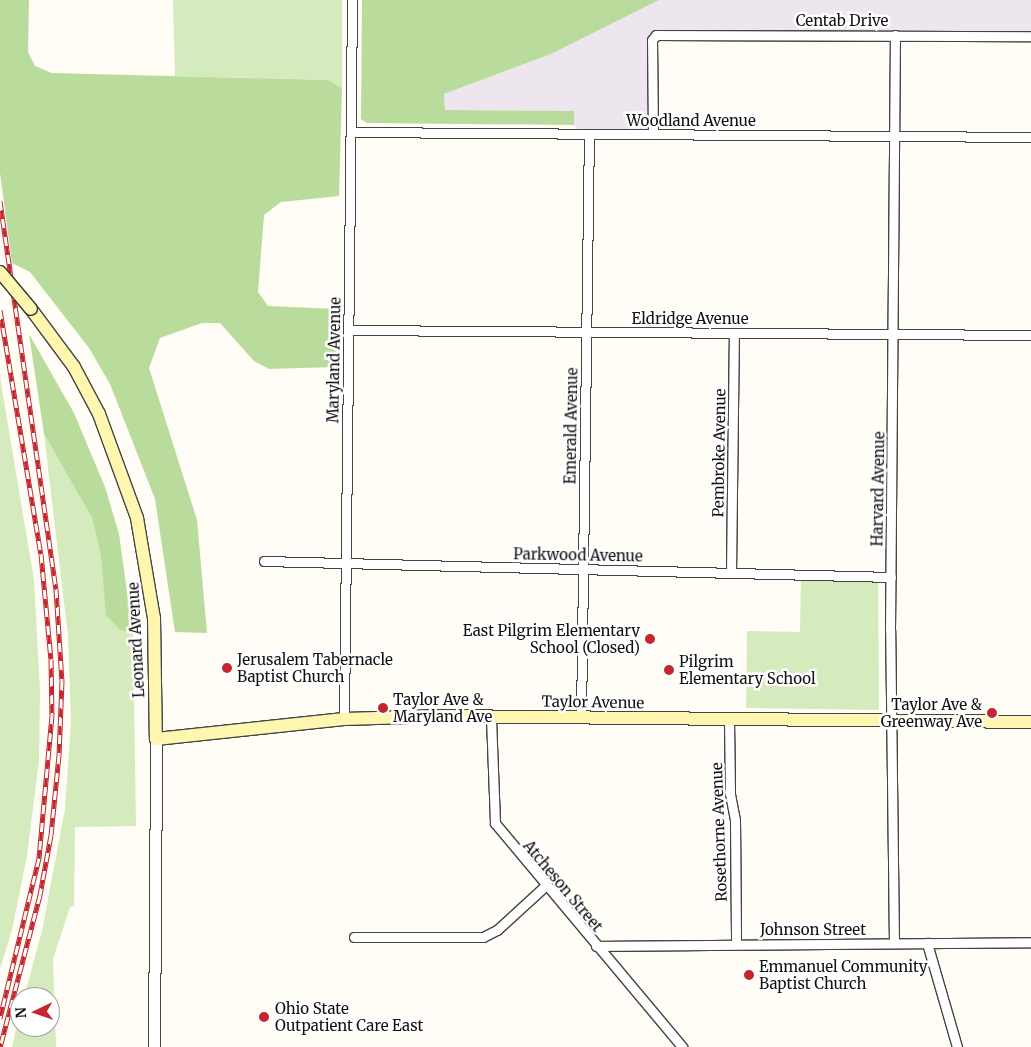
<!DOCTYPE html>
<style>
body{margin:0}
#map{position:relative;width:1031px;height:1047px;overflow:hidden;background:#fffdf5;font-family:Merriweather,serif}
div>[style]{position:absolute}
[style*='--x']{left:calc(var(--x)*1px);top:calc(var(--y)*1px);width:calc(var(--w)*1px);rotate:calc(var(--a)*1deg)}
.industrial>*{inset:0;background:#eee6ef}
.green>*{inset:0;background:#d5ebbd}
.forest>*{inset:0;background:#b9dc9c}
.roads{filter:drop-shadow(1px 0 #444) drop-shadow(-1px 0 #444) drop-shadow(0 1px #444) drop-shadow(0 -1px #444)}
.minor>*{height:9px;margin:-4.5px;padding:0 4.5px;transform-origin:4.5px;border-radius:4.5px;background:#fff}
.tertiary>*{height:11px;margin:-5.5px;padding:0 5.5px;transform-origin:5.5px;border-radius:5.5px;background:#fff}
.secondary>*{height:12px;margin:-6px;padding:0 6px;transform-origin:6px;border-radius:6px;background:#fff6b0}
.rail>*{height:5px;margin-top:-2.5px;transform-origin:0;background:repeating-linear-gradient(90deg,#fff 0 9px,#c4262e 0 18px);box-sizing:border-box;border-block:1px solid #c4262e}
.bridges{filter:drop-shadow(1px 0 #333) drop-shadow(-1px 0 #333) drop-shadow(0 1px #333) drop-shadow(0 -1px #333)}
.secondary-bridge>*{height:12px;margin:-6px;padding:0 6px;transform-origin:6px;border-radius:6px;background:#fff6b0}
.dots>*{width:14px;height:14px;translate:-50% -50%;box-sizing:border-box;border:2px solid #fff;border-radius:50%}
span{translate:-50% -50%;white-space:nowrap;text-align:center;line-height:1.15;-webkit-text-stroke:5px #fff;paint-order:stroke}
.street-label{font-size:15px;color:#111}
.poi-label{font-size:15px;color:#111}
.right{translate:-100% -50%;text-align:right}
.left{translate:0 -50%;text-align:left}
.north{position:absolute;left:10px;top:987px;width:50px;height:50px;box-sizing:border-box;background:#fff;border:1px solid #a0a0a0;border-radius:50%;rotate:267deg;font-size:14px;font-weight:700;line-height:20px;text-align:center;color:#111}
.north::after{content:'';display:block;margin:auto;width:18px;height:22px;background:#c4262e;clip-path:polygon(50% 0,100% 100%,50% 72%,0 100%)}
</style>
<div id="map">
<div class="industrial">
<div style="clip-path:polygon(659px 0,1031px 0,1031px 39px,654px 33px,652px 135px,581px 135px,574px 125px,574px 111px,445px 110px,444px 94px,551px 54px)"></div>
</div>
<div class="green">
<div style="clip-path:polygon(173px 0,342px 0,342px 88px,328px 80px,175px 76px)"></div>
<div style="clip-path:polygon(0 377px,34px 580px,40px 691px,39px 760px,27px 856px,12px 930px,0 969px)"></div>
<div style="clip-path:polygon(44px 434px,92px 518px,119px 629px,133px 635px,136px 826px,75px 827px,74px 906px,70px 907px,53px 959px,56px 1047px,12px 1047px,20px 1011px,20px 1027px,50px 1027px,50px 997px,24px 997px,42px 931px,65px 809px,71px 721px,68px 636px)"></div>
<div style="clip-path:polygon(801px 580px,878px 581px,879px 710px,746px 708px,747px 631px,800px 632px)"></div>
</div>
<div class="forest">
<div style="clip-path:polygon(0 0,29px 0,28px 52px,35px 66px,52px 73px,328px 80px,342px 88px,339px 196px,281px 202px,264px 215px,258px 292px,268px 306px,335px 309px,341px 313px,339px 361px,334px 367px,269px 369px,254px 361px,220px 323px,202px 323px,160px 338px,149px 368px,197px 520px,207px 633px,175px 632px,155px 499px,110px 384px,89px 348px,30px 272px,12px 263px,0 173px)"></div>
<div style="clip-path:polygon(362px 0,659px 0,551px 54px,444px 94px,445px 110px,574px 111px,574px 125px,367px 123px,361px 119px)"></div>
<div style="clip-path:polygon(29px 334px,74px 413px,105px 487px,119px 534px,133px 635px,119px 629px,106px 615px,101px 556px,92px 518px,44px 434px)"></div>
</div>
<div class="roads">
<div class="minor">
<div style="--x:351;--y:132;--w:680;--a:0.42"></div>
<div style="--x:653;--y:134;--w:94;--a:-90.6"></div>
<div style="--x:652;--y:40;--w:6;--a:-51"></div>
<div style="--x:656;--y:35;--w:375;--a:0.2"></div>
<div style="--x:349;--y:330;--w:682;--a:0.42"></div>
<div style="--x:264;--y:561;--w:627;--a:1.46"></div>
<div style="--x:731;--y:573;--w:240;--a:-89.3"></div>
<div style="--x:491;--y:718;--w:105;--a:87.8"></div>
<div style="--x:495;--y:823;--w:292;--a:50.1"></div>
<div style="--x:581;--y:718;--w:584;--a:-89.22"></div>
<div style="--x:344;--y:719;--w:719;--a:-89.36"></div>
<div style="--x:729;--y:720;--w:74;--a:89.2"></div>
<div style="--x:730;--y:794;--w:26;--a:79"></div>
<div style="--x:735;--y:820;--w:124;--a:89.5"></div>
<div style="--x:354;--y:937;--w:129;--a:0"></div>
<div style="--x:483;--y:937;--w:16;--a:-27"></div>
<div style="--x:497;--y:930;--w:65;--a:-42.5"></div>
<div style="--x:894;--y:943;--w:313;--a:-90.7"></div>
<div style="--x:890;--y:630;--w:595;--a:-89.52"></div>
<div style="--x:927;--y:943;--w:108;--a:73.9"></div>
<div style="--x:596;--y:946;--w:435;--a:-0.5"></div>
</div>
<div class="tertiary">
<div style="--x:154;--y:1047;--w:308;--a:-89.6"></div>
</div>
<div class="secondary">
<div style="--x:31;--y:309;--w:72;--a:53.4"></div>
<div style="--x:74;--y:367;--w:53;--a:62"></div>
<div style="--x:99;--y:414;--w:111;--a:69.9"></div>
<div style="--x:137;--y:518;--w:101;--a:80.4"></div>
<div style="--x:154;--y:618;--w:121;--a:89.1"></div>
<div style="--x:156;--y:739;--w:189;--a:-6.1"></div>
<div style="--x:344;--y:719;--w:98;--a:-1.8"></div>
<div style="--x:442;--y:716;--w:589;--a:0.58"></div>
</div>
</div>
<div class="rail">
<div style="--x:0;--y:201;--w:392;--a:81.8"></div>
<div style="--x:56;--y:589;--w:92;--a:86.3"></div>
<div style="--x:62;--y:681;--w:74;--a:92.3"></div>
<div style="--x:59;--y:755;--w:80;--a:95.7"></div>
<div style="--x:51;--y:835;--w:61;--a:100.4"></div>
<div style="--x:40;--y:895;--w:157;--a:104.7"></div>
<div style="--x:0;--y:310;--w:247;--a:80.5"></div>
<div style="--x:41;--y:554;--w:105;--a:84.6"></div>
<div style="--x:51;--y:659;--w:56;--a:89"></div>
<div style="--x:52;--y:715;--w:144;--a:95.2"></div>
<div style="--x:39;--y:858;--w:165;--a:103.7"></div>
</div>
<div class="bridges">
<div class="secondary-bridge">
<div style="--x:0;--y:272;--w:48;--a:50"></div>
</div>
</div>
<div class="dots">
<div style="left:650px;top:639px;background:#c4262e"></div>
<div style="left:227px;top:668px;background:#c4262e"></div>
<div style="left:669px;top:670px;background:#c4262e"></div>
<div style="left:383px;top:708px;background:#c4262e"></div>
<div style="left:992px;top:713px;background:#c4262e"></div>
<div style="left:749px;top:975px;background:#c4262e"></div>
<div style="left:264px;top:1017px;background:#c4262e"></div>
</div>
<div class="street-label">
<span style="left:842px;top:21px">Centab Drive</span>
<span style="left:691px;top:121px">Woodland Avenue</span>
<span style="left:690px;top:319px">Eldridge Avenue</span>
<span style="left:334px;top:360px;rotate:-89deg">Maryland Avenue</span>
<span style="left:571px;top:426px;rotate:-89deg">Emerald Avenue</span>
<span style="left:719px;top:453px;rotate:-89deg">Pembroke Avenue</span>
<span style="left:878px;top:489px;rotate:-89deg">Harvard Avenue</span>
<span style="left:578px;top:555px;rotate:1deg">Parkwood Avenue</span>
<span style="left:136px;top:640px;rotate:-93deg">Leonard Avenue</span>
<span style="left:593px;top:702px;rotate:1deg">Taylor Avenue</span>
<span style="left:719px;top:832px;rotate:-92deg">Rosethorne Avenue</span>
<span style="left:563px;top:886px;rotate:50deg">Atcheson Street</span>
<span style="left:813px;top:930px">Johnson Street</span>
</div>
<div class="poi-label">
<span class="right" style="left:640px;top:639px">East Pilgrim Elementary<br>School (Closed)</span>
<span class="left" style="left:237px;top:668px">Jerusalem Tabernacle<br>Baptist Church</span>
<span class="left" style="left:679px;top:670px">Pilgrim<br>Elementary School</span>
<span class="left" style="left:393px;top:708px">Taylor Ave &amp;<br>Maryland Ave</span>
<span class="right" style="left:982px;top:713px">Taylor Ave &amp;<br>Greenway Ave</span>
<span class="left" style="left:759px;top:975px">Emmanuel Community<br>Baptist Church</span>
<span class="left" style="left:275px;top:1017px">Ohio State<br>Outpatient Care East</span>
</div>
<div class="north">N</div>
</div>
